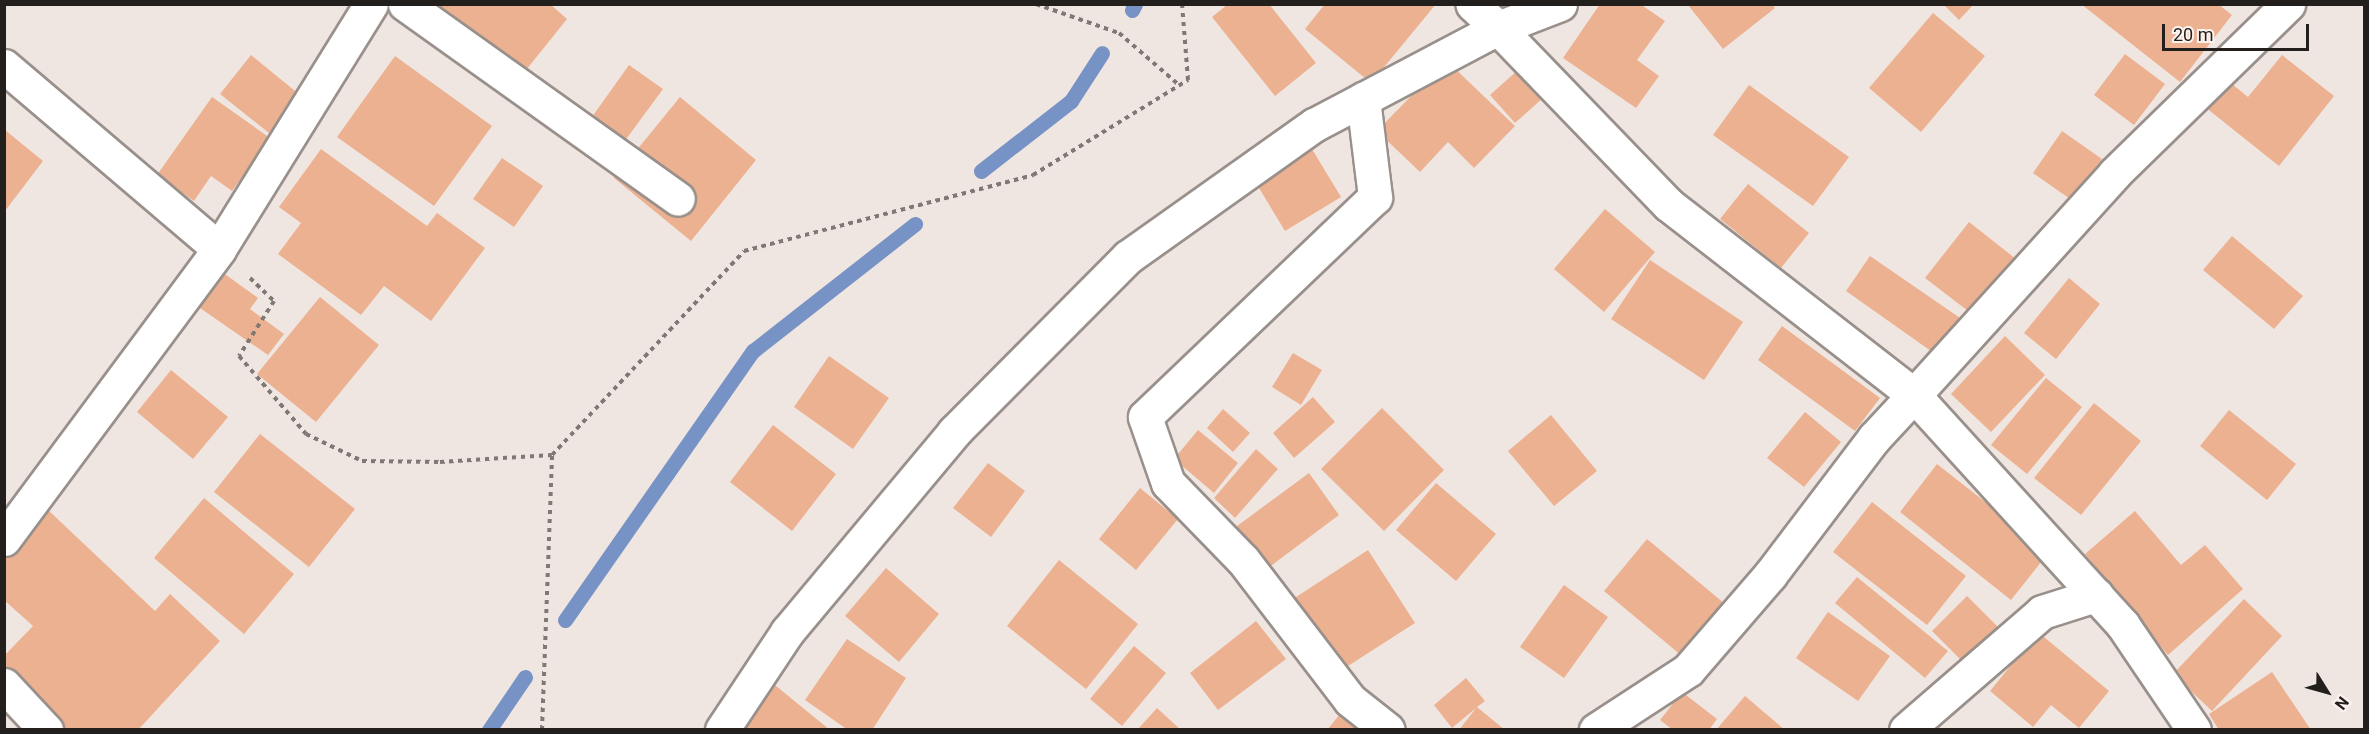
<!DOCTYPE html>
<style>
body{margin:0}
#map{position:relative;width:2369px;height:734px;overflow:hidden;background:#f0e6e1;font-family:Roboto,sans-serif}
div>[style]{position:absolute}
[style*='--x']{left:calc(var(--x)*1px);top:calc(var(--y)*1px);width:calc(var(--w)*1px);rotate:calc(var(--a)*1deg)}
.stream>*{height:15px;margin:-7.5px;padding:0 7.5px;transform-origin:7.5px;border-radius:7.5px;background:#7792c4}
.building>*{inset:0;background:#ecb190}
.path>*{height:4px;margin-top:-2px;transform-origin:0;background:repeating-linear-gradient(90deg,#7f7975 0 4.5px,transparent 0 9px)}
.roads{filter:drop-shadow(2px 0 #99908b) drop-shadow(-2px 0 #99908b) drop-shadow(0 2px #99908b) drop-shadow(0 -2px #99908b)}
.minor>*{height:33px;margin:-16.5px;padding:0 16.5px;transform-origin:16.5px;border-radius:16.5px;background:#fff}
span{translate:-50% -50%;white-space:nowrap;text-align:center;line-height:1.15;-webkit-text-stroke:4.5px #fdf3ee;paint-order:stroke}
.frame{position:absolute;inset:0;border:6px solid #231f1d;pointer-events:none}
.north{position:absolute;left:2297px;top:662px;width:60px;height:60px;-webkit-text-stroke:4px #fdf3ee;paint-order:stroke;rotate:127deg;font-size:16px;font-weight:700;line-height:24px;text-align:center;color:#231f1d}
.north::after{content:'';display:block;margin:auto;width:21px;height:27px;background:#231f1d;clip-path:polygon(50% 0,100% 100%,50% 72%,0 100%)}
.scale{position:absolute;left:2162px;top:24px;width:147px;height:27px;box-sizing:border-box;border:3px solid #231f1d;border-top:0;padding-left:8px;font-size:18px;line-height:21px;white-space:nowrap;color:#231f1d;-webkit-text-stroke:4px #fdf3ee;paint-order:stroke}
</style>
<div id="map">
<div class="stream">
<div style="--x:1132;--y:10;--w:7;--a:-63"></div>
<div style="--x:981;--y:171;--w:114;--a:-37.9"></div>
<div style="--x:1071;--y:101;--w:57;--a:-57.1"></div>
<div style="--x:565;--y:620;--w:328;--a:-55.1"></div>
<div style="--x:753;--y:351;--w:206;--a:-38.1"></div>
<div style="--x:489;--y:730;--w:64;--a:-55.8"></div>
</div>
<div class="building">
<div style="clip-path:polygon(424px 4px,550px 4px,567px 19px,514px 85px)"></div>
<div style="clip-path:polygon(1228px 4px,1269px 4px,1316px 63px,1275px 96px,1212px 17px)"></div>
<div style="clip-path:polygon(1325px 4px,1436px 4px,1371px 83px,1305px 29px)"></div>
<div style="clip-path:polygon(1600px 4px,1640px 4px,1665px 21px,1637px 60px,1659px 76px,1636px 108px,1563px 58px)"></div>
<div style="clip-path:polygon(1943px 4px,1974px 4px,1959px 20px)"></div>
<div style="clip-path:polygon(2081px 4px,2218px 4px,2232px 15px,2180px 82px)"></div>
<div style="clip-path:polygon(1688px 5px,1773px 5px,1775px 8px,1723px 49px)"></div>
<div style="clip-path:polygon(1933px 13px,1985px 56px,1921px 132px,1869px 88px)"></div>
<div style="clip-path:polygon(2125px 54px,2165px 84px,2134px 125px,2094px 95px)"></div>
<div style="clip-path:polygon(251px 55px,305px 99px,274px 137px,220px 94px)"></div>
<div style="clip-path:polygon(2282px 55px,2334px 96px,2279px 166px,2200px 103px,2222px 76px,2248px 97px)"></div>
<div style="clip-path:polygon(395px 56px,492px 126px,434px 206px,337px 137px)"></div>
<div style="clip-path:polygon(1446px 60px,1515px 126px,1474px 168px,1448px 142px,1420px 172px,1377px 131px)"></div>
<div style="clip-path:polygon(629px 65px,663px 89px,605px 168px,572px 145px)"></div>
<div style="clip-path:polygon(1519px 69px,1544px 97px,1515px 123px,1490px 95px)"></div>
<div style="clip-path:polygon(1749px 85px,1849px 157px,1813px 206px,1713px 135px)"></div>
<div style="clip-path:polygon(212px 97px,270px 138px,232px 191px,211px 176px,194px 201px,157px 175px)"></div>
<div style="clip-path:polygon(680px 97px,756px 160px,691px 241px,614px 178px)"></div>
<div style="clip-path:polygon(5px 130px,43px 161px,5px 211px)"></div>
<div style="clip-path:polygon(2062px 131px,2102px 159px,2073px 201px,2033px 173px)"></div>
<div style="clip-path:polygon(321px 149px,427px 226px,437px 213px,485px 248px,431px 321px,384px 286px,361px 315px,278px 254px,301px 223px,279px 207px)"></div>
<div style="clip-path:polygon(1312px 149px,1341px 197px,1285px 231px,1256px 183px)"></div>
<div style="clip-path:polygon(502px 158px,543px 186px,514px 227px,473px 199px)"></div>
<div style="clip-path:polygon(1748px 184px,1809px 233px,1781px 268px,1720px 219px)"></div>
<div style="clip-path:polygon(1605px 209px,1655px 252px,1604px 312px,1554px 269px)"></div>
<div style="clip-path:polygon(1969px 222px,2016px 259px,1972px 314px,1925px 278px)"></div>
<div style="clip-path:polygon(2232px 236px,2303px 296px,2274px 329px,2203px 270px)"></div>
<div style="clip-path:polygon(1870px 256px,1963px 320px,1938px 356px,1846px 291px)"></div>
<div style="clip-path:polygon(1650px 260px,1743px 322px,1704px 380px,1611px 319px)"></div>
<div style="clip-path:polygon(222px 272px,258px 298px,250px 309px,284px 334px,268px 355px,197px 306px)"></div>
<div style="clip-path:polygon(2069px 278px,2100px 304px,2056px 359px,2024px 333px)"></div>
<div style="clip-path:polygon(320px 297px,379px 345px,316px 422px,257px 374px)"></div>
<div style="clip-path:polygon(1782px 326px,1880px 398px,1855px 431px,1758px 360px)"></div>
<div style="clip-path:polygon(2005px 336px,2045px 375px,1991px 432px,1951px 394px)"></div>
<div style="clip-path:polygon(1293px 353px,1322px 370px,1301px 405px,1272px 387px)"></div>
<div style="clip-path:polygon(829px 356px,889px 398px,853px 449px,794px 407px)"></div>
<div style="clip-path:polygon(171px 370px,228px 417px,193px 459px,137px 412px)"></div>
<div style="clip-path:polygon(2046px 378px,2082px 407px,2027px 474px,1991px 445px)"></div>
<div style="clip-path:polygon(1313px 397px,1335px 422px,1294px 458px,1273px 433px)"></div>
<div style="clip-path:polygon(2094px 403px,2141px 441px,2081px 515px,2034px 478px)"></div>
<div style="clip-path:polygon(1382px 408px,1444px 470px,1384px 531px,1321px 469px)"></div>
<div style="clip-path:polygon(1223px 409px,1250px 433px,1233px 452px,1207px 428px)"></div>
<div style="clip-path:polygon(2229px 410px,2296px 464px,2267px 500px,2200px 446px)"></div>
<div style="clip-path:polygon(1805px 412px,1841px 442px,1804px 487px,1767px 458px)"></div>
<div style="clip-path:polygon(1551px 415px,1597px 471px,1554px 506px,1508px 451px)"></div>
<div style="clip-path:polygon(773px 425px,836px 474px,792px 531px,730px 482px)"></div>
<div style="clip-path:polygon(1198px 430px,1238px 463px,1214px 493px,1174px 459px)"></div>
<div style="clip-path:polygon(260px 434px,355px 509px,309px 567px,214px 492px)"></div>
<div style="clip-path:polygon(1256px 449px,1278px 469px,1235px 518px,1214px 498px)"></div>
<div style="clip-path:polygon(988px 463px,1025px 491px,991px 537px,953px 508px)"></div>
<div style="clip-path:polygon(1937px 464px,2049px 552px,2011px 600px,1900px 512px)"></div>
<div style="clip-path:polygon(1309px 473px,1339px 515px,1264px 571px,1233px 529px)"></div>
<div style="clip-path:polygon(1436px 483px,1496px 534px,1456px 581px,1396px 530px)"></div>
<div style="clip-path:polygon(1140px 488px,1178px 519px,1136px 570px,1099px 539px)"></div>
<div style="clip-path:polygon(204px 498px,294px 574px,244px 634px,154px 558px)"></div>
<div style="clip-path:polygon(1872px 502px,1966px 576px,1927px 625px,1833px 552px)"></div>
<div style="clip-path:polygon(47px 509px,155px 611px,170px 594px,220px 641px,138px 730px,65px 730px,4px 673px,4px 656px,33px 626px,4px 600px,4px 556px)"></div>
<div style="clip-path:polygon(2135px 511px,2181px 565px,2205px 545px,2243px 589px,2168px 655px,2085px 554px)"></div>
<div style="clip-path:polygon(1647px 539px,1731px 609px,1688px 661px,1604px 591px)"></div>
<div style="clip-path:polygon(1368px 550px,1415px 623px,1337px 673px,1290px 601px)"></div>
<div style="clip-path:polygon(1059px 560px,1138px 624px,1086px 689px,1007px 626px)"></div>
<div style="clip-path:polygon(886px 568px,939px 614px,899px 662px,845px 616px)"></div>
<div style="clip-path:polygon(1857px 577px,1948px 651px,1925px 678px,1835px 603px)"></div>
<div style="clip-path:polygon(1564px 585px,1608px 617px,1564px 678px,1520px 647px)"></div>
<div style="clip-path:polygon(1967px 596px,2002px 631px,1968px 667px,1932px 631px)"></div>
<div style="clip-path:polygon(2244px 599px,2282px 636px,2212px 711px,2173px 674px)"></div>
<div style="clip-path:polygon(1828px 612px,1890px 656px,1858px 701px,1796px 658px)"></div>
<div style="clip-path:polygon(1256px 621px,1286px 659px,1218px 710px,1190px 673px)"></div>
<div style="clip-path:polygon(2038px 632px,2109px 691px,2079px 728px,2051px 705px,2033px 727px,1990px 691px)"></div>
<div style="clip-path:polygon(847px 639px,906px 678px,872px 730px,848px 730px,805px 700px)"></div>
<div style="clip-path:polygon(1134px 646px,1166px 673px,1122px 726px,1090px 699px)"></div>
<div style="clip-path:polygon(2272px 672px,2311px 730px,2219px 730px,2209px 714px)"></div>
<div style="clip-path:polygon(1466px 678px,1485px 701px,1477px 707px,1505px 730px,1459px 730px,1476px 708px,1452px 728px,1434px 705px)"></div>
<div style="clip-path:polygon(770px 681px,830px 730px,731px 730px)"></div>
<div style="clip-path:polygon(1682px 692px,1717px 719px,1709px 730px,1673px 730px,1660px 720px)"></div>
<div style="clip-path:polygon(1745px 696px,1785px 730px,1716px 730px)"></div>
<div style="clip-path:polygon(1157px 708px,1181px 730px,1137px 730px)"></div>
<div style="clip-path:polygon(1340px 714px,1358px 730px,1327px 730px)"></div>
</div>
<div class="path">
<div style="--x:1036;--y:4;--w:88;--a:19.3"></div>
<div style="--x:1119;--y:33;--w:79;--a:40.9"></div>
<div style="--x:250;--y:278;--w:33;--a:44"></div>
<div style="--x:274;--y:301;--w:65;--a:122.5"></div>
<div style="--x:239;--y:356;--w:103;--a:49.3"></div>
<div style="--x:306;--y:434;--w:62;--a:25.7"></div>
<div style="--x:362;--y:461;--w:78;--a:0.7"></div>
<div style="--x:440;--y:462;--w:112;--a:-3.6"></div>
<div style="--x:542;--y:730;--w:275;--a:-87.9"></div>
<div style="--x:552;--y:455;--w:280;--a:-46.7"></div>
<div style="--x:744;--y:251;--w:299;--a:-14.7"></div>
<div style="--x:1033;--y:175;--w:182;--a:-31.5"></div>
<div style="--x:1188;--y:80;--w:76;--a:-94.5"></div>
</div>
<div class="roads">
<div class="minor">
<div style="--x:405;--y:4;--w:335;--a:35.5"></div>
<div style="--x:1560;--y:4;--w:66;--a:158.8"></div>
<div style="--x:1498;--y:28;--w:246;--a:46"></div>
<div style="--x:1669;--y:205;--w:310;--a:37.8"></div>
<div style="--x:1914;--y:395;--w:59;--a:132.9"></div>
<div style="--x:1874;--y:438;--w:172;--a:127.2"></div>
<div style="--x:1770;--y:575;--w:125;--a:130.8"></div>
<div style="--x:1688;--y:670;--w:110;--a:146.9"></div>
<div style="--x:4;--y:66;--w:282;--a:40.4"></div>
<div style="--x:1363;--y:99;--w:99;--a:83"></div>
<div style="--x:1375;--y:197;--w:318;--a:136.3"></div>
<div style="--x:1145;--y:417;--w:70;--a:70.8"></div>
<div style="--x:1168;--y:483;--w:107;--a:45.8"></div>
<div style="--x:1243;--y:560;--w:176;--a:52.6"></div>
<div style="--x:1350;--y:700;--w:48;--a:38.3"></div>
<div style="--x:4;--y:539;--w:361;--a:-53.4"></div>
<div style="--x:219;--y:249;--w:288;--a:-58.2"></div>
<div style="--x:4;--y:685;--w:62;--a:47"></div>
<div style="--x:722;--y:730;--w:118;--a:-56.4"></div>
<div style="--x:787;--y:632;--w:261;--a:-50.1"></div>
<div style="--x:954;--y:432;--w:247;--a:-45.2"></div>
<div style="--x:1128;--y:257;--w:228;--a:-35.4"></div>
<div style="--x:1314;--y:125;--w:208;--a:-27.8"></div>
<div style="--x:1498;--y:28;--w:35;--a:-137"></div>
<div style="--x:1906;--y:730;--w:180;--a:-40.9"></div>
<div style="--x:2042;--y:612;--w:57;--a:-17.5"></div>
<div style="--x:2194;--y:730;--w:127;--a:-124.1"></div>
<div style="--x:2123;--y:625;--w:311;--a:-132.3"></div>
<div style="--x:1914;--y:395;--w:299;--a:-47.8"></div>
<div style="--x:2115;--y:173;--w:242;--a:-44.3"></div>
</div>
</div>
<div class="frame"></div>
<div class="north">N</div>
<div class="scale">20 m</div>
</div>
